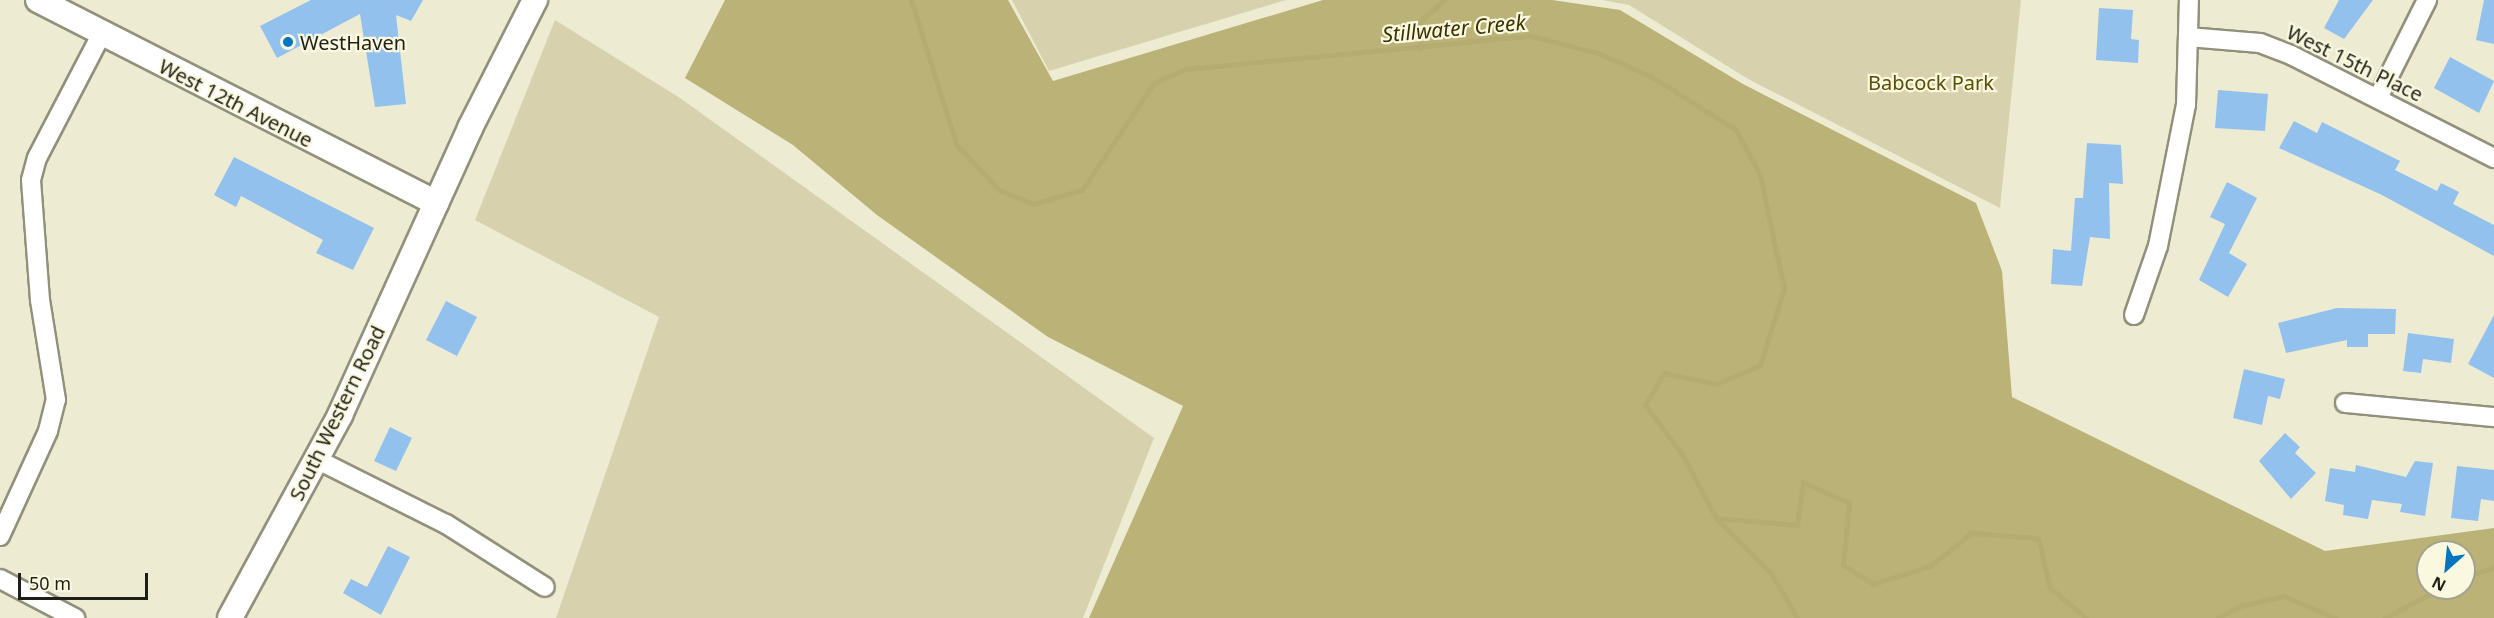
<!DOCTYPE html>
<style>
body{margin:0}
#map{position:relative;width:2494px;height:618px;overflow:hidden;background:#eeebd3;font-family:"Noto Sans",sans-serif}
div>[style]{position:absolute}
[style*='--x']{left:calc(var(--x)*1px);top:calc(var(--y)*1px);width:calc(var(--w)*1px);rotate:calc(var(--a)*1deg)}
.green>*{inset:0;background:#d7d2ad}
.forest>*{inset:0;background:#bab276}
.stream>*{height:5px;margin:-2.5px;padding:0 2.5px;transform-origin:2.5px;border-radius:2.5px;background:#b4ac71}
.building>*{inset:0;background:#93c1ed}
.roads{filter:drop-shadow(2px 0 #92907a) drop-shadow(-2px 0 #92907a) drop-shadow(0 2px #92907a) drop-shadow(0 -2px #92907a)}
.minor>*{height:18px;margin:-9px;padding:0 9px;transform-origin:9px;border-radius:9px;background:#fff}
.major>*{height:24px;margin:-12px;padding:0 12px;transform-origin:12px;border-radius:12px;background:#fff}
.dots>*{width:16px;height:16px;translate:-50% -50%;box-sizing:border-box;border:3px solid #fbf8e0;border-radius:50%}
span{translate:-50% -50%;white-space:nowrap;text-align:center;line-height:1.15;-webkit-text-stroke:4.5px #fbf8e0;paint-order:stroke}
.poi-label{font-size:20px;color:#201f17}
.left{translate:0 -50%;text-align:left}
.street-label{font-size:20px;color:#201f17}
.park-label{font-size:20px;color:#594f03}
.water-label{font-size:21px;color:#383200;font-style:italic}
.north{position:absolute;left:2416px;top:540px;width:60px;height:60px;box-sizing:border-box;background:#fbf8e0;border:2px solid #a3a190;border-radius:50%;rotate:207deg;font-size:16px;font-weight:700;line-height:24px;text-align:center;color:#201f17}
.north::after{content:'';display:block;margin:auto;width:21px;height:27px;background:#0374bf;clip-path:polygon(50% 0,100% 100%,50% 72%,0 100%)}
.scale{position:absolute;left:18px;top:573px;width:130px;height:27px;box-sizing:border-box;border:3px solid #201f17;border-top:0;padding-left:8px;font-size:18px;line-height:21px;white-space:nowrap;color:#201f17;-webkit-text-stroke:4px #fbf8e0;paint-order:stroke}
</style>
<div id="map">
<div class="green">
<div style="clip-path:polygon(1012px 0,1286px 0,1049px 71px)"></div>
<div style="clip-path:polygon(1602px 0,2021px 0,2000px 208px,1748px 79px,1629px 5px)"></div>
<div style="clip-path:polygon(555px 20px,680px 98px,1154px 438px,1083px 618px,556px 618px,659px 317px,475px 220px)"></div>
</div>
<div class="forest">
<div style="clip-path:polygon(evenodd,725px 0,1008px 0,1053px 81px,1323px 0,1552px 0,1620px 10px,1743px 84px,1976px 203px,2002px 271px,2012px 397px,2325px 551px,2494px 528px,2494px 618px,1089px 618px,1183px 406px,1048px 337px,877px 215px,793px 145px,685px 78px,725px 0,2428px 552px,2464px 552px,2464px 588px,2428px 588px,2428px 552px)"></div>
</div>
<div class="stream">
<div style="--x:911;--y:0;--w:151;--a:72.6"></div>
<div style="--x:956;--y:144;--w:63;--a:46.9"></div>
<div style="--x:999;--y:190;--w:37;--a:22"></div>
<div style="--x:1033;--y:204;--w:51;--a:-15.9"></div>
<div style="--x:1082;--y:190;--w:129;--a:-56.1"></div>
<div style="--x:1154;--y:83;--w:35;--a:-24"></div>
<div style="--x:1186;--y:69;--w:347;--a:-5.5"></div>
<div style="--x:1531;--y:36;--w:69;--a:14.2"></div>
<div style="--x:1598;--y:53;--w:59;--a:24"></div>
<div style="--x:1652;--y:77;--w:99;--a:32.2"></div>
<div style="--x:1736;--y:130;--w:51;--a:61.9"></div>
<div style="--x:1760;--y:175;--w:116;--a:78.1"></div>
<div style="--x:1784;--y:289;--w:80;--a:107.5"></div>
<div style="--x:1760;--y:365;--w:48;--a:156.6"></div>
<div style="--x:1716;--y:384;--w:53;--a:-168.1"></div>
<div style="--x:1664;--y:373;--w:37;--a:121"></div>
<div style="--x:1645;--y:405;--w:61;--a:52.9"></div>
<div style="--x:1682;--y:454;--w:72;--a:62"></div>
<div style="--x:1716;--y:518;--w:78;--a:45"></div>
<div style="--x:1771;--y:573;--w:52;--a:60"></div>
<div style="--x:1419;--y:48;--w:27;--a:-88"></div>
<div style="--x:1420;--y:21;--w:32;--a:-41"></div>
<div style="--x:1717;--y:518;--w:80;--a:5"></div>
<div style="--x:1797;--y:525;--w:43;--a:-82.1"></div>
<div style="--x:1803;--y:482;--w:51;--a:24.5"></div>
<div style="--x:1849;--y:503;--w:62;--a:95.5"></div>
<div style="--x:1843;--y:565;--w:36;--a:32"></div>
<div style="--x:1873;--y:584;--w:60;--a:-17.5"></div>
<div style="--x:1930;--y:566;--w:53;--a:-38.8"></div>
<div style="--x:1971;--y:533;--w:67;--a:4.3"></div>
<div style="--x:2038;--y:538;--w:51;--a:76.5"></div>
<div style="--x:2050;--y:588;--w:47;--a:39.8"></div>
<div style="--x:2464;--y:577;--w:32;--a:-18"></div>
<div style="--x:2218;--y:618;--w:25;--a:-29"></div>
<div style="--x:2240;--y:606;--w:45;--a:-12.8"></div>
<div style="--x:2284;--y:596;--w:56;--a:23.3"></div>
<div style="--x:2385;--y:618;--w:64;--a:-28.2"></div>
</div>
<div class="building">
<div style="clip-path:polygon(311px 0,423px 0,411px 21px,396px 15px,406px 104px,375px 107px,360px 14px,277px 58px,260px 26px)"></div>
<div style="clip-path:polygon(2339px 0,2373px 0,2344px 39px,2324px 28px)"></div>
<div style="clip-path:polygon(2484px 0,2494px 0,2494px 44px,2476px 40px)"></div>
<div style="clip-path:polygon(2099px 8px,2133px 10px,2131px 39px,2139px 40px,2138px 63px,2096px 60px)"></div>
<div style="clip-path:polygon(2450px 57px,2494px 81px,2479px 113px,2434px 88px)"></div>
<div style="clip-path:polygon(2218px 90px,2268px 94px,2265px 131px,2215px 128px)"></div>
<div style="clip-path:polygon(2294px 121px,2317px 133px,2322px 122px,2400px 161px,2395px 170px,2437px 191px,2441px 183px,2459px 192px,2453px 204px,2494px 225px,2494px 256px,2382px 195px,2279px 148px)"></div>
<div style="clip-path:polygon(2087px 143px,2121px 145px,2123px 184px,2109px 183px,2110px 239px,2090px 237px,2082px 286px,2051px 284px,2053px 249px,2071px 251px,2075px 198px,2083px 198px)"></div>
<div style="clip-path:polygon(234px 157px,374px 228px,353px 270px,316px 253px,323px 240px,241px 196px,236px 207px,214px 195px)"></div>
<div style="clip-path:polygon(2227px 182px,2257px 198px,2229px 253px,2247px 264px,2228px 297px,2199px 280px,2225px 224px,2210px 217px)"></div>
<div style="clip-path:polygon(446px 301px,477px 317px,457px 356px,426px 340px)"></div>
<div style="clip-path:polygon(2337px 308px,2396px 309px,2395px 334px,2368px 334px,2368px 347px,2347px 347px,2347px 340px,2286px 353px,2278px 323px)"></div>
<div style="clip-path:polygon(2494px 315px,2494px 378px,2468px 364px)"></div>
<div style="clip-path:polygon(2408px 333px,2454px 339px,2451px 363px,2423px 359px,2421px 373px,2403px 371px)"></div>
<div style="clip-path:polygon(2244px 369px,2285px 379px,2280px 399px,2268px 396px,2262px 425px,2233px 418px)"></div>
<div style="clip-path:polygon(390px 427px,412px 438px,396px 471px,374px 461px)"></div>
<div style="clip-path:polygon(2285px 433px,2300px 447px,2295px 453px,2316px 473px,2291px 499px,2259px 461px)"></div>
<div style="clip-path:polygon(2415px 461px,2433px 463px,2425px 516px,2400px 512px,2402px 504px,2372px 500px,2368px 519px,2343px 515px,2344px 505px,2325px 501px,2330px 468px,2355px 472px,2356px 465px,2406px 477px)"></div>
<div style="clip-path:polygon(2457px 466px,2494px 470px,2494px 501px,2481px 499px,2478px 521px,2451px 518px)"></div>
<div style="clip-path:polygon(388px 546px,410px 557px,381px 615px,343px 593px,351px 579px,367px 587px)"></div>
</div>
<div class="roads">
<div class="minor">
<div style="--x:2188;--y:37;--w:72;--a:4.8"></div>
<div style="--x:2260;--y:43;--w:33;--a:21"></div>
<div style="--x:2291;--y:55;--w:228;--a:26.9"></div>
<div style="--x:2378;--y:98;--w:110;--a:-63.4"></div>
<div style="--x:2134;--y:315;--w:73;--a:-70.8"></div>
<div style="--x:2158;--y:246;--w:144;--a:-78.8"></div>
<div style="--x:2186;--y:105;--w:105;--a:-88.4"></div>
<div style="--x:2345;--y:403;--w:150;--a:5.4"></div>
<div style="--x:316;--y:459;--w:145;--a:26.6"></div>
<div style="--x:446;--y:524;--w:117;--a:32.5"></div>
<div style="--x:0;--y:536;--w:115;--a:-65.4"></div>
<div style="--x:48;--y:431;--w:32;--a:-76"></div>
<div style="--x:56;--y:400;--w:101;--a:-99.1"></div>
<div style="--x:40;--y:300;--w:120;--a:-94.3"></div>
<div style="--x:31;--y:180;--w:23;--a:-75"></div>
<div style="--x:37;--y:158;--w:139;--a:-62.5"></div>
<div style="--x:0;--y:579;--w:85;--a:27.5"></div>
</div>
<div class="major">
<div style="--x:38;--y:0;--w:447;--a:27"></div>
<div style="--x:230;--y:618;--w:231;--a:-61.5"></div>
<div style="--x:340;--y:415;--w:315;--a:-65.6"></div>
<div style="--x:470;--y:128;--w:144;--a:-63.1"></div>
</div>
</div>
<div class="dots">
<div style="left:288px;top:42px;background:#0374bf"></div>
</div>
<div class="poi-label">
<span class="left" style="left:300px;top:42px">WestHaven</span>
</div>
<div class="street-label">
<span style="left:2355px;top:63px;rotate:26deg">West 15th Place</span>
<span style="left:236px;top:103px;rotate:27deg">West 12th Avenue</span>
<span style="left:337px;top:413px;rotate:-64deg">South Western Road</span>
</div>
<div class="park-label">
<span style="left:1931px;top:82px">Babcock Park</span>
</div>
<div class="water-label">
<span style="left:1454px;top:28px;rotate:-5deg">Stillwater Creek</span>
</div>
<div class="north">N</div>
<div class="scale">50 m</div>
</div>
